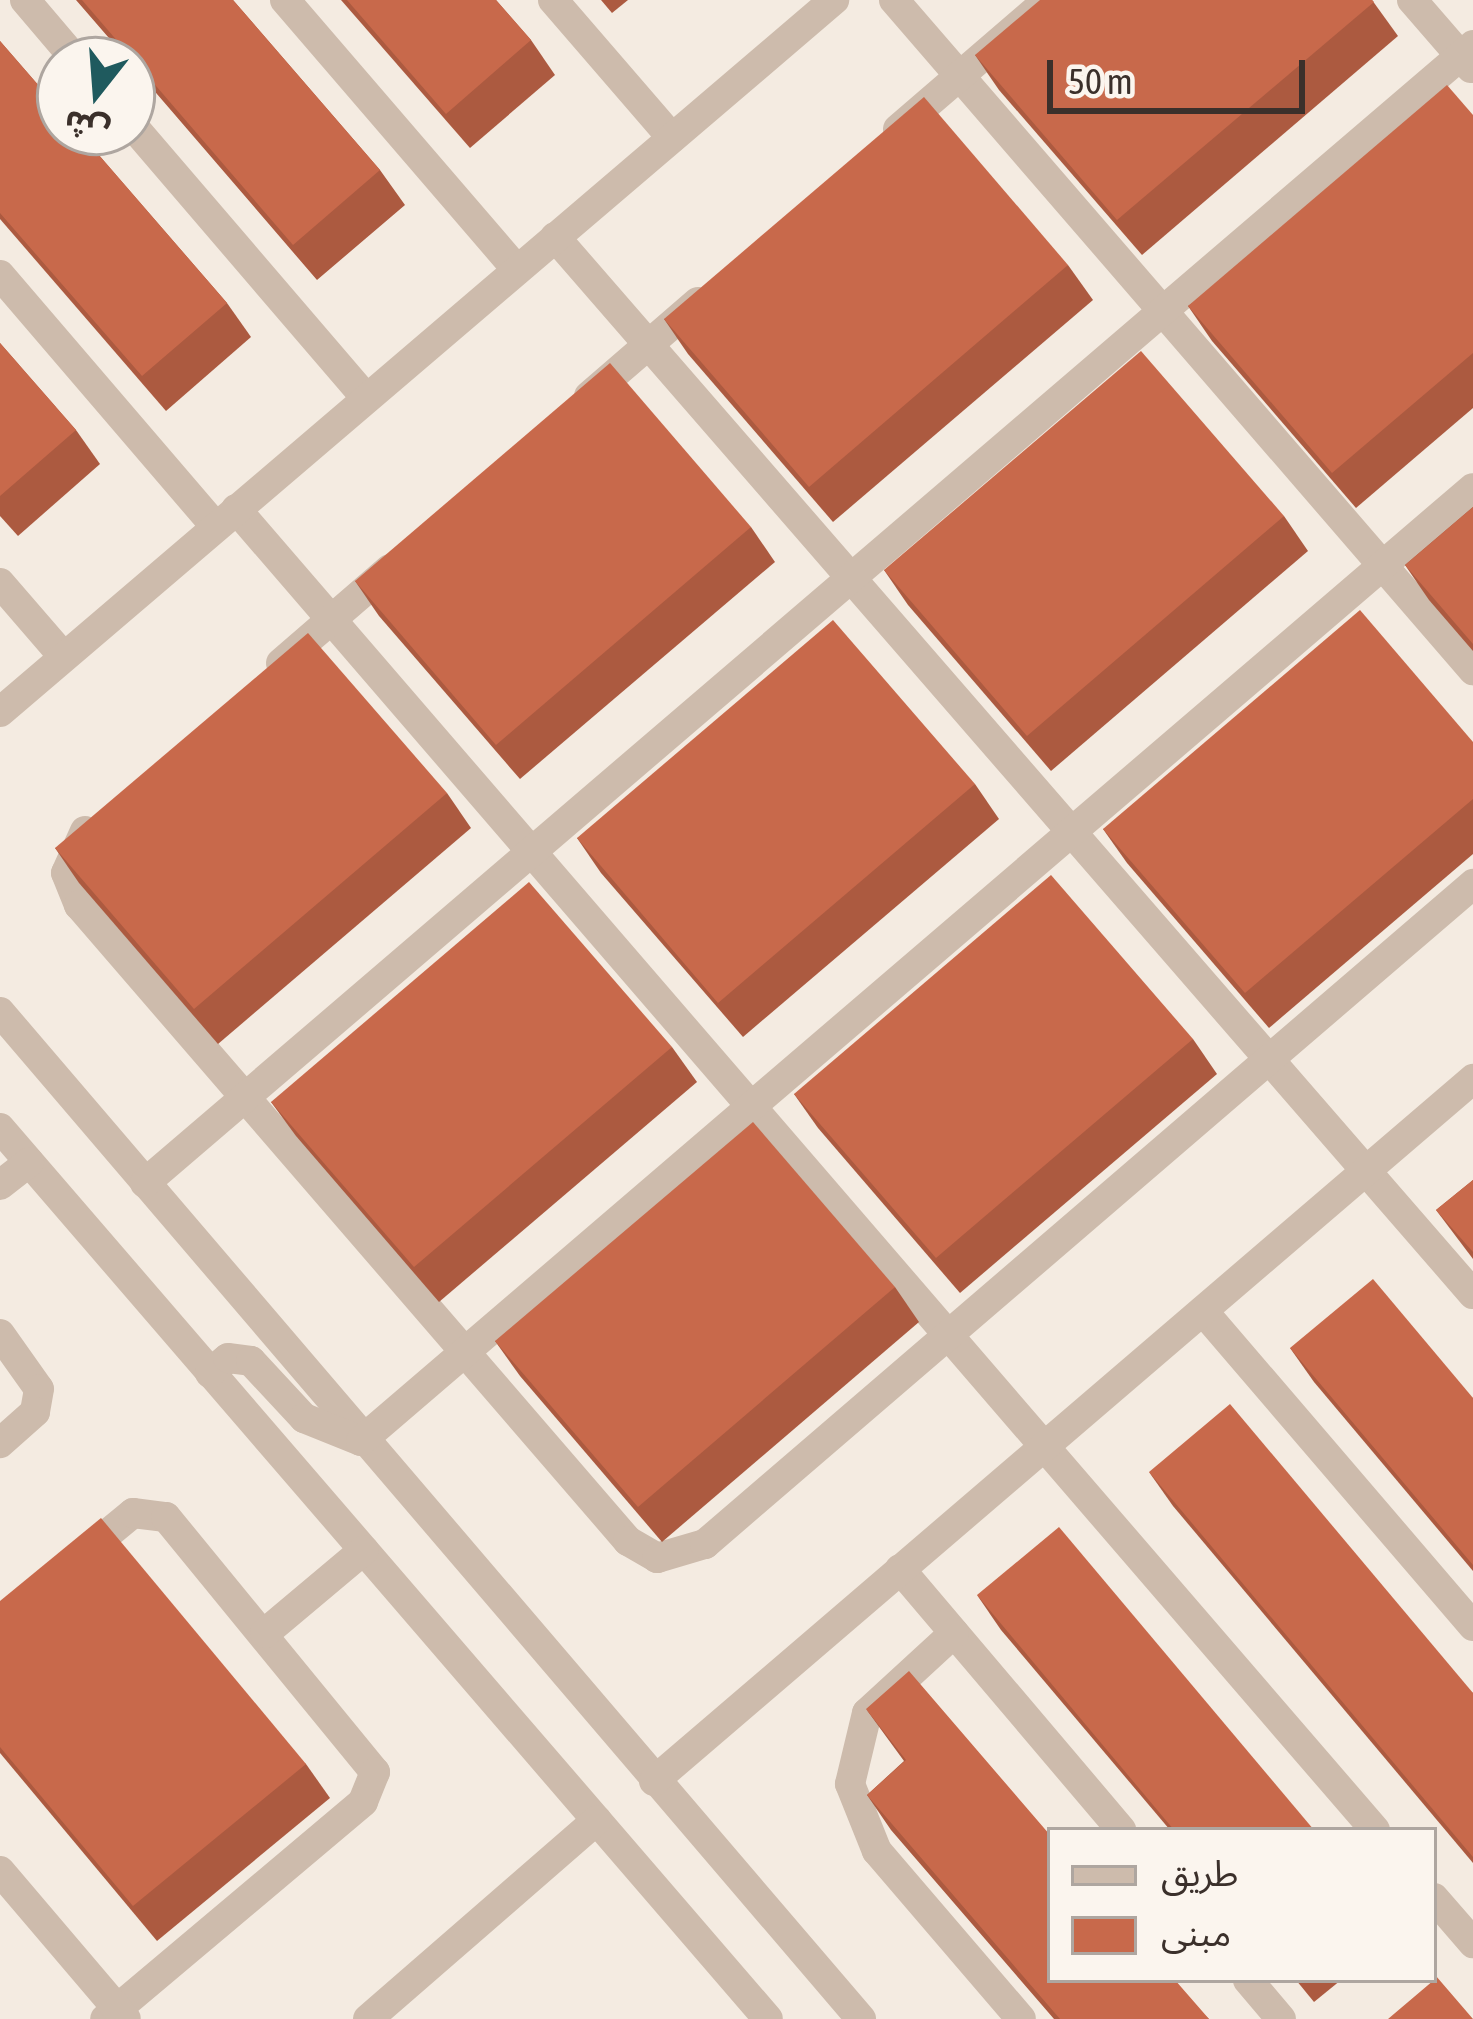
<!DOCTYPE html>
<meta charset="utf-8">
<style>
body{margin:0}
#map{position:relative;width:1473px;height:2019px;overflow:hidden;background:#f4ebe1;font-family:"Asap Condensed","Noto Sans Arabic",sans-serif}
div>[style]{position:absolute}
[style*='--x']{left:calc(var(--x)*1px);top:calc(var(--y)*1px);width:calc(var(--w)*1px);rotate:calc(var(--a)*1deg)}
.minor>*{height:30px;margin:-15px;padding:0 15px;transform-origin:15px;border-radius:15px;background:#cdbbac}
.wall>*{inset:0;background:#ac5a40}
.building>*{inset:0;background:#c8694b}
span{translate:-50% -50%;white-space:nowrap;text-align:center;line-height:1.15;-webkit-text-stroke:12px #fbf5ee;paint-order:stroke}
.legend{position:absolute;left:1047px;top:1827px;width:390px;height:156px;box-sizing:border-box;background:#fbf5ee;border:3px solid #aea6a0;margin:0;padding:15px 21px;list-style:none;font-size:36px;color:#3b302b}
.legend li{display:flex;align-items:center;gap:24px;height:60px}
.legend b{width:60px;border:3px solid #aea6a0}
.north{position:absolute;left:36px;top:36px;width:120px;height:120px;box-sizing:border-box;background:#fbf5ee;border:3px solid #aea6a0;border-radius:50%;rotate:197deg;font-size:33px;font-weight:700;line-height:48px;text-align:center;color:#3b302b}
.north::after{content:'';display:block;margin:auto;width:42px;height:54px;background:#1f5a5e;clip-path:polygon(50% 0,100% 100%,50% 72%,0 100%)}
.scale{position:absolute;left:1047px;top:60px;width:258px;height:54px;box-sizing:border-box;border:6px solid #3b302b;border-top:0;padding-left:15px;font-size:36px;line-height:42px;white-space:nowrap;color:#3b302b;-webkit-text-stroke:9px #fbf5ee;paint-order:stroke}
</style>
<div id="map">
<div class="minor">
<div style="--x:25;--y:0;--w:79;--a:49.6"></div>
<div style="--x:285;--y:0;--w:356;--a:49.3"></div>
<div style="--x:553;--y:0;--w:182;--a:49.2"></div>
<div style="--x:894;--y:0;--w:886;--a:49.17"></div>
<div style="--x:1412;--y:0;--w:90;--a:49.1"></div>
<div style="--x:132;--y:125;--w:360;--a:49.4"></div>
<div style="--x:898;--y:129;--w:198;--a:-40.7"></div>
<div style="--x:555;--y:237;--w:1400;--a:49.03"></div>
<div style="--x:0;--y:275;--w:330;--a:49.4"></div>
<div style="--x:589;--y:396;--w:144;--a:-40.8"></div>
<div style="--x:236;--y:509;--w:1744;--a:49.23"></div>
<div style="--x:0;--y:583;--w:96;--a:49.2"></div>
<div style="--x:281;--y:663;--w:144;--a:-40.8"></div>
<div style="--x:0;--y:712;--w:1097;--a:-40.49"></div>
<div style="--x:85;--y:831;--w:46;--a:114.3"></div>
<div style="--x:66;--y:873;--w:35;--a:68"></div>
<div style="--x:79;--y:905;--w:840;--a:49.2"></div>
<div style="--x:628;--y:1541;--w:34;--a:30"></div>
<div style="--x:657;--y:1558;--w:50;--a:-16.3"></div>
<div style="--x:705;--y:1544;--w:1013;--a:-40.67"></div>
<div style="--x:0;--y:1012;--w:1325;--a:49.47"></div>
<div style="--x:0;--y:1128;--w:1176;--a:49.24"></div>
<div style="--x:145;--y:1183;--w:1749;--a:-40.59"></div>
<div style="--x:0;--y:1185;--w:37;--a:-38"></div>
<div style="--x:1203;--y:1311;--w:415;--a:49.4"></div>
<div style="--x:0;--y:1334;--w:67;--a:54.7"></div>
<div style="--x:39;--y:1389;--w:23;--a:100"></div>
<div style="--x:35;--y:1412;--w:47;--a:138.5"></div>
<div style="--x:210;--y:1373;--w:23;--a:-40"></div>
<div style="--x:228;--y:1358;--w:23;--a:7"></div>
<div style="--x:251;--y:1361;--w:78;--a:47.1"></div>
<div style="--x:304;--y:1418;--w:61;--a:22"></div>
<div style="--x:361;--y:1441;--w:1464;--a:-40.6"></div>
<div style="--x:82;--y:1555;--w:66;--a:-39.5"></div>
<div style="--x:133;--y:1513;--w:33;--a:7"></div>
<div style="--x:166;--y:1517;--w:330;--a:50.7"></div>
<div style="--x:375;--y:1772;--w:32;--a:112"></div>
<div style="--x:363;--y:1802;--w:337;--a:139.9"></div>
<div style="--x:900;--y:1569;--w:342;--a:49.7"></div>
<div style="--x:265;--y:1633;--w:129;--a:-40"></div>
<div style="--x:954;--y:1633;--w:118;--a:137.4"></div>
<div style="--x:867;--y:1713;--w:73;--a:103.5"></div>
<div style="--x:850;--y:1784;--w:72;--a:68.1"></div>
<div style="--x:877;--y:1851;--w:221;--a:49.4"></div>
<div style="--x:654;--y:1781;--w:1079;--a:-40.6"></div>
<div style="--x:0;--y:1871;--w:194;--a:49.6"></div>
<div style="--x:1434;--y:1898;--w:60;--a:49.1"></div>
<div style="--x:1248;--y:1980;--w:51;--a:49.8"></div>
<div style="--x:368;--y:2019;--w:303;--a:-41"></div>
</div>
<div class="wall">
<div style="clip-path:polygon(76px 0,233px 0,380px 170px,405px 205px,317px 280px,132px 65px,132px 60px,128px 60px)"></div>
<div style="clip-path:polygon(341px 0,496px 0,531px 40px,555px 75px,470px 148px)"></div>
<div style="clip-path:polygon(601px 0,628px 0,612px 13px)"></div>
<div style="clip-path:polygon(1372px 0,1398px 36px,1142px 255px,999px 90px,975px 55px)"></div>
<div style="clip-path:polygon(0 41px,227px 303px,251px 337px,166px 411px,0 219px)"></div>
<div style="clip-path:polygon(1473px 115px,1473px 408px,1356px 508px,1212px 341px,1188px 306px)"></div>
<div style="clip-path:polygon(1068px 265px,1093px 300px,833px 522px,688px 354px,664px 319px)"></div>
<div style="clip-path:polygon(0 343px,76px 430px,100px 464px,18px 536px,0 516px)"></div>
<div style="clip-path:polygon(1473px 507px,1473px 651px,1429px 600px,1405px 565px)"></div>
<div style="clip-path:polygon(1284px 516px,1308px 551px,1051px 771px,908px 605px,884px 570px)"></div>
<div style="clip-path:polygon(751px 527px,775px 562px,520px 779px,379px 616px,355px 581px)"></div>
<div style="clip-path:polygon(1473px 742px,1473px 854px,1269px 1028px,1127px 863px,1103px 829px)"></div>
<div style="clip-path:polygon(975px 784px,999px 819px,743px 1037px,601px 873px,577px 838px)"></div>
<div style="clip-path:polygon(447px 793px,471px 828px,218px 1044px,79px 883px,55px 848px)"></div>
<div style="clip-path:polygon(1193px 1039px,1217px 1074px,960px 1293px,818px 1128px,794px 1094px)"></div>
<div style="clip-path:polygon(672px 1047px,697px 1082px,439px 1302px,296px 1136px,271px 1102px)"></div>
<div style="clip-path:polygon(1473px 1180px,1473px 1259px,1436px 1210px)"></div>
<div style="clip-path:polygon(895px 1287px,919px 1322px,662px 1542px,520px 1376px,495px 1341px)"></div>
<div style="clip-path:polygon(1290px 1348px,1473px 1398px,1473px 1571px,1314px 1382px)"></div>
<div style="clip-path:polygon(1149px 1472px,1473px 1693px,1473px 1863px,1173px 1506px)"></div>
<div style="clip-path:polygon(977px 1595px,1314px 1830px,1170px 1830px,1001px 1630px)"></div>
<div style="clip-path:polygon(0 1601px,306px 1764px,330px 1798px,157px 1941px,0 1753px)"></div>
<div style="clip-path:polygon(866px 1709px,1209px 2019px,1054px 2019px,891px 1830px,867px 1795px,904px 1761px)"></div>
<div style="clip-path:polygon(1296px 1980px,1341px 1980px,1314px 2002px)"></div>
</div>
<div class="building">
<div style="clip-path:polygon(82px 0,233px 0,380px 170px,293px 245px)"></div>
<div style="clip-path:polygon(347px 0,496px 0,531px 40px,446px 114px)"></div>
<div style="clip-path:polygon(1040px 0,1372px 0,1374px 2px,1117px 220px,975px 55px)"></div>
<div style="clip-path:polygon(0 41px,60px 110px,60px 132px,79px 132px,227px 303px,142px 376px,0 213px)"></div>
<div style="clip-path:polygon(1447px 85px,1473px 115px,1473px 353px,1332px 473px,1188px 306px)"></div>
<div style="clip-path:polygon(924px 97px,1068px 265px,809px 487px,664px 319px)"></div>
<div style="clip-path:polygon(0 343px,76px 430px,0 496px)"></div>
<div style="clip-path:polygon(1141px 351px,1284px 516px,1027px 736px,884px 570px)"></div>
<div style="clip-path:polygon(610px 363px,751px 527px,496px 745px,355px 581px)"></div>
<div style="clip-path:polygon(1473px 507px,1473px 644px,1405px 565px)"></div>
<div style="clip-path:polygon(1360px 610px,1473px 742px,1473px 799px,1245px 993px,1103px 829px)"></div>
<div style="clip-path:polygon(833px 620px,975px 784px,718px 1003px,577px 838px)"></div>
<div style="clip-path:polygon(308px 633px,447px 793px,194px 1009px,55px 848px)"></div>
<div style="clip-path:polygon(1051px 875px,1193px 1039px,936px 1258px,794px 1094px)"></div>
<div style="clip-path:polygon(529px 882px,672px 1047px,414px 1267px,271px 1102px)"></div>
<div style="clip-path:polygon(753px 1122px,895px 1287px,638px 1507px,495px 1341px)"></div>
<div style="clip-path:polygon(1473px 1180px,1473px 1252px,1436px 1210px)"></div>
<div style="clip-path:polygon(1373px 1279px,1473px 1398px,1473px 1565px,1290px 1348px)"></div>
<div style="clip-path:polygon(1230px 1404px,1473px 1693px,1473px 1857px,1149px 1472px)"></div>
<div style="clip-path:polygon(101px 1518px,306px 1764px,133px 1906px,0 1747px,0 1601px)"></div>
<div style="clip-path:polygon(1059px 1527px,1314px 1830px,1174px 1830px,977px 1595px)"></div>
<div style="clip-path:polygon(909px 1671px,1050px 1835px,1050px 1980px,1175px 1980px,1209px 2019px,1060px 2019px,867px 1795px,906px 1760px,866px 1709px)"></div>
<div style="clip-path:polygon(1436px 1976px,1473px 2019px,1388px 2019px,1434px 1980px)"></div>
</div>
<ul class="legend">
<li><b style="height:15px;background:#cdbbac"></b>طريق</li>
<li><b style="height:33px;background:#c8694b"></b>مبنى</li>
</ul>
<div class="north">ش</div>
<div class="scale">50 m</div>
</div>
